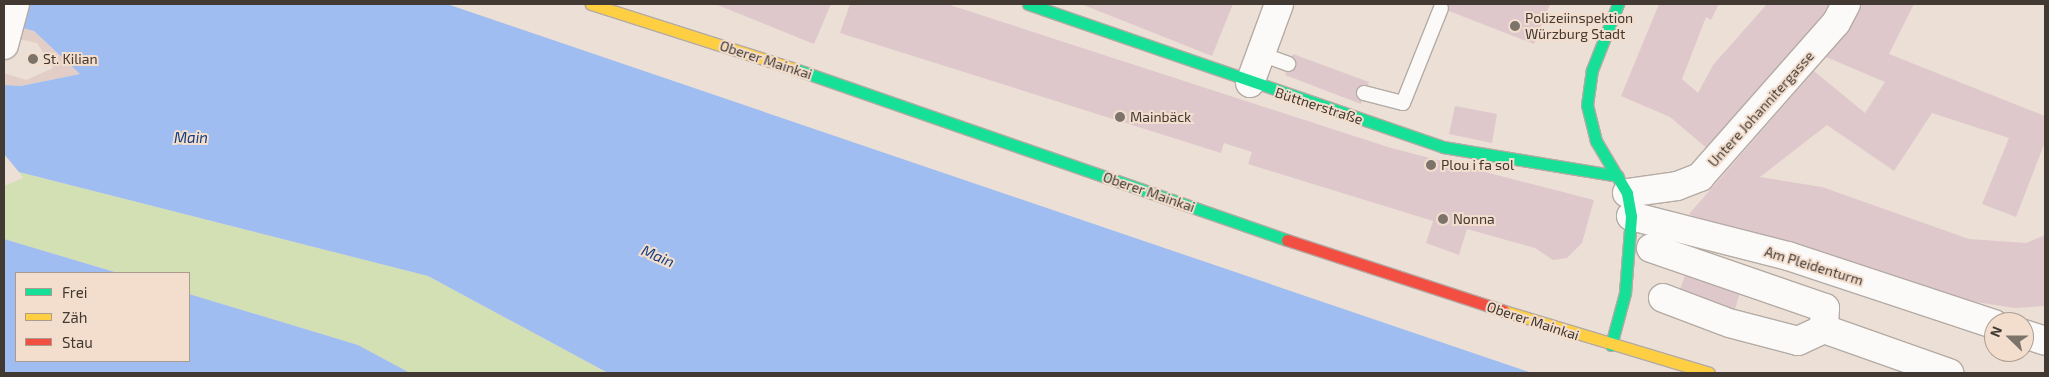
<!DOCTYPE html>
<meta charset="utf-8">
<style>
body{margin:0}
#map{position:relative;width:2049px;height:377px;overflow:hidden;background:#ebdfd6;font-family:"Exo 2",sans-serif}
div>[style]{position:absolute}
[style*='--x']{left:calc(var(--x)*1px);top:calc(var(--y)*1px);width:calc(var(--w)*1px);rotate:calc(var(--a)*1deg)}
.industrial>*{inset:0;background:#e2cec7}
.green>*{inset:0;background:#d3e0b4}
.water>*{inset:0;background:#9fbdf0}
.building>*{inset:0;background:#dfc8cc}
.roads{filter:drop-shadow(1px 0 #b4aba4) drop-shadow(-1px 0 #b4aba4) drop-shadow(0 1px #b4aba4) drop-shadow(0 -1px #b4aba4)}
.lane>*{height:14px;margin:-7px;padding:0 7px;transform-origin:7px;border-radius:7px;background:#fcfaf9}
.street>*{height:28px;margin:-14px;padding:0 14px;transform-origin:14px;border-radius:14px;background:#fcfaf9}
.fast>*{height:11px;margin:-5.5px;padding:0 5.5px;transform-origin:5.5px;border-radius:5.5px;background:#16e098}
.slow>*{height:11px;margin:-5.5px;padding:0 5.5px;transform-origin:5.5px;border-radius:5.5px;background:#ffcf43}
.jam>*{height:11px;margin:-5.5px;padding:0 5.5px;transform-origin:5.5px;border-radius:5.5px;background:#f24e42}
.dots>*{width:14px;height:14px;translate:-50% -50%;box-sizing:border-box;border:2px solid #f3dece;border-radius:50%}
span{translate:-50% -50%;white-space:nowrap;text-align:center;line-height:1.15;-webkit-text-stroke:4px #f3dece;paint-order:stroke}
.poi-label{font-size:14px;color:#413932}
.left{translate:0 -50%;text-align:left}
.street-label{font-size:14px;color:#413932}
.water-label{font-size:15px;color:#143f81;font-style:italic}
.frame{position:absolute;inset:0;border:5px solid #413932;pointer-events:none}
.legend{position:absolute;left:15px;top:272px;width:175px;height:90px;box-sizing:border-box;background:#f3dece;border:1px solid #ac9c90;margin:0;padding:6px 9px;list-style:none;font-size:15px;color:#413932}
.legend li{display:flex;align-items:center;gap:10px;height:25px}
.legend b{width:25px;border:1px solid #ac9c90}
.north{position:absolute;left:1984px;top:312px;width:50px;height:50px;box-sizing:border-box;background:#f3dece;border:1px solid #ac9c90;border-radius:50%;rotate:292deg;font-size:14px;font-weight:700;line-height:20px;text-align:center;color:#413932}
.north::after{content:'';display:block;margin:auto;width:18px;height:22px;background:#7c736b;clip-path:polygon(50% 0,100% 100%,50% 72%,0 100%)}
</style>
<div id="map">
<div class="industrial">
<div style="clip-path:polygon(4px 23px,34px 31px,80px 74px,21px 86px,4px 85px,4px 73px,26px 80px,53px 68px,37px 43px,4px 36px)"></div>
</div>
<div class="green">
<div style="clip-path:polygon(19px 172px,428px 276px,608px 373px,410px 373px,358px 345px,189px 294px,189px 273px,118px 273px,4px 239px,4px 186px,23px 178px)"></div>
</div>
<div class="water">
<div style="clip-path:polygon(4px 4px,447px 4px,1532px 373px,608px 373px,428px 276px,19px 172px,4px 154px,4px 85px,21px 86px,80px 74px,34px 31px,4px 23px)"></div>
<div style="clip-path:polygon(4px 239px,118px 273px,16px 273px,16px 361px,189px 361px,189px 294px,358px 345px,410px 373px,4px 373px)"></div>
</div>
<div class="building">
<div style="clip-path:polygon(715px 4px,831px 4px,814px 44px)"></div>
<div style="clip-path:polygon(850px 4px,947px 4px,1391px 148px,1594px 200px,1582px 243px,1567px 258px,1553px 260px,1535px 248px,1467px 229px,1459px 255px,1426px 243px,1433px 221px,1248px 164px,1252px 152px,1224px 143px,1221px 153px,840px 33px)"></div>
<div style="clip-path:polygon(1081px 4px,1233px 4px,1212px 56px)"></div>
<div style="clip-path:polygon(1431px 4px,1550px 4px,1534px 44px)"></div>
<div style="clip-path:polygon(1659px 4px,1719px 4px,1711px 20px,1706px 17px,1682px 79px,1698px 93px,1713px 65px,1767px 4px,1835px 4px,1709px 150px,1670px 117px,1621px 96px)"></div>
<div style="clip-path:polygon(1860px 4px,1914px 4px,1889px 54px,2045px 116px,2045px 142px,2016px 217px,1982px 204px,2009px 138px,1932px 113px,1894px 171px,1827px 125px,1760px 177px,1822px 187px,1969px 239px,2026px 243px,2045px 235px,2045px 306px,2015px 308px,1943px 297px,1793px 243px,1741px 238px,1689px 214px,1814px 71px,1865px 113px,1885px 82px,1826px 57px)"></div>
<div style="clip-path:polygon(1293px 54px,1369px 82px,1361px 104px,1285px 75px)"></div>
<div style="clip-path:polygon(1455px 106px,1497px 114px,1492px 143px,1449px 134px)"></div>
<div style="clip-path:polygon(1687px 270px,1741px 290px,1734px 312px,1679px 292px)"></div>
</div>
<div class="roads">
<div class="lane">
<div style="--x:1261;--y:54;--w:29;--a:20"></div>
<div style="--x:1364;--y:93;--w:40;--a:14.4"></div>
<div style="--x:1403;--y:103;--w:102;--a:-68.2"></div>
</div>
<div class="street">
<div style="--x:4;--y:45;--w:42;--a:-75"></div>
<div style="--x:1250;--y:83;--w:84;--a:-69.8"></div>
<div style="--x:1627;--y:193;--w:50;--a:-8"></div>
<div style="--x:1677;--y:186;--w:25;--a:-21"></div>
<div style="--x:1700;--y:177;--w:205;--a:-48.6"></div>
<div style="--x:1836;--y:23;--w:21;--a:-62"></div>
<div style="--x:1631;--y:216;--w:162;--a:14.3"></div>
<div style="--x:1788;--y:256;--w:217;--a:18.3"></div>
<div style="--x:1651;--y:248;--w:184;--a:19"></div>
<div style="--x:1825;--y:308;--w:21;--a:93"></div>
<div style="--x:1663;--y:298;--w:65;--a:20.7"></div>
<div style="--x:1729;--y:323;--w:71;--a:14.6"></div>
<div style="--x:1798;--y:341;--w:29;--a:-25"></div>
<div style="--x:1824;--y:329;--w:133;--a:19.4"></div>
<div style="--x:2024;--y:334;--w:22;--a:18"></div>
</div>
<div class="fast">
<div style="--x:1028;--y:4;--w:439;--a:19"></div>
<div style="--x:1443;--y:147;--w:177;--a:9.4"></div>
<div style="--x:792;--y:68;--w:524;--a:19.16"></div>
<div style="--x:1611;--y:345;--w:54;--a:-74.9"></div>
<div style="--x:1625;--y:293;--w:77;--a:-85.5"></div>
<div style="--x:1631;--y:216;--w:23;--a:-100"></div>
<div style="--x:1627;--y:193;--w:61;--a:-120.8"></div>
<div style="--x:1596;--y:141;--w:37;--a:-104"></div>
<div style="--x:1587;--y:105;--w:35;--a:-82"></div>
<div style="--x:1592;--y:70;--w:71;--a:-68.5"></div>
</div>
<div class="slow">
<div style="--x:591;--y:4;--w:211;--a:17.7"></div>
<div style="--x:1504;--y:311;--w:214;--a:16.8"></div>
</div>
<div class="jam">
<div style="--x:1287;--y:240;--w:228;--a:18.1"></div>
</div>
</div>
<div class="dots">
<div style="left:1515px;top:26px;background:#7c736b"></div>
<div style="left:33px;top:59px;background:#7c736b"></div>
<div style="left:1120px;top:117px;background:#7c736b"></div>
<div style="left:1431px;top:165px;background:#7c736b"></div>
<div style="left:1443px;top:219px;background:#7c736b"></div>
</div>
<div class="poi-label">
<span class="left" style="left:1525px;top:26px">Polizeiinspektion<br>Würzburg Stadt</span>
<span class="left" style="left:43px;top:59px">St. Kilian</span>
<span class="left" style="left:1130px;top:117px">Mainbäck</span>
<span class="left" style="left:1441px;top:165px">Plou i fa sol</span>
<span class="left" style="left:1453px;top:219px">Nonna</span>
</div>
<div class="street-label">
<span style="left:766px;top:60px;rotate:18deg">Oberer Mainkai</span>
<span style="left:1319px;top:106px;rotate:18deg">Büttnerstraße</span>
<span style="left:1761px;top:109px;rotate:-48deg">Untere Johannitergasse</span>
<span style="left:1149px;top:192px;rotate:19deg">Oberer Mainkai</span>
<span style="left:1814px;top:266px;rotate:17deg">Am Pleidenturm</span>
<span style="left:1533px;top:321px;rotate:18deg">Oberer Mainkai</span>
</div>
<div class="water-label">
<span style="left:191px;top:138px">Main</span>
<span style="left:658px;top:256px;rotate:23deg">Main</span>
</div>
<div class="frame"></div>
<ul class="legend">
<li><b style="height:6px;background:#16e098"></b>Frei</li>
<li><b style="height:6px;background:#ffcf43"></b>Zäh</li>
<li><b style="height:6px;background:#f24e42"></b>Stau</li>
</ul>
<div class="north">N</div>
</div>
